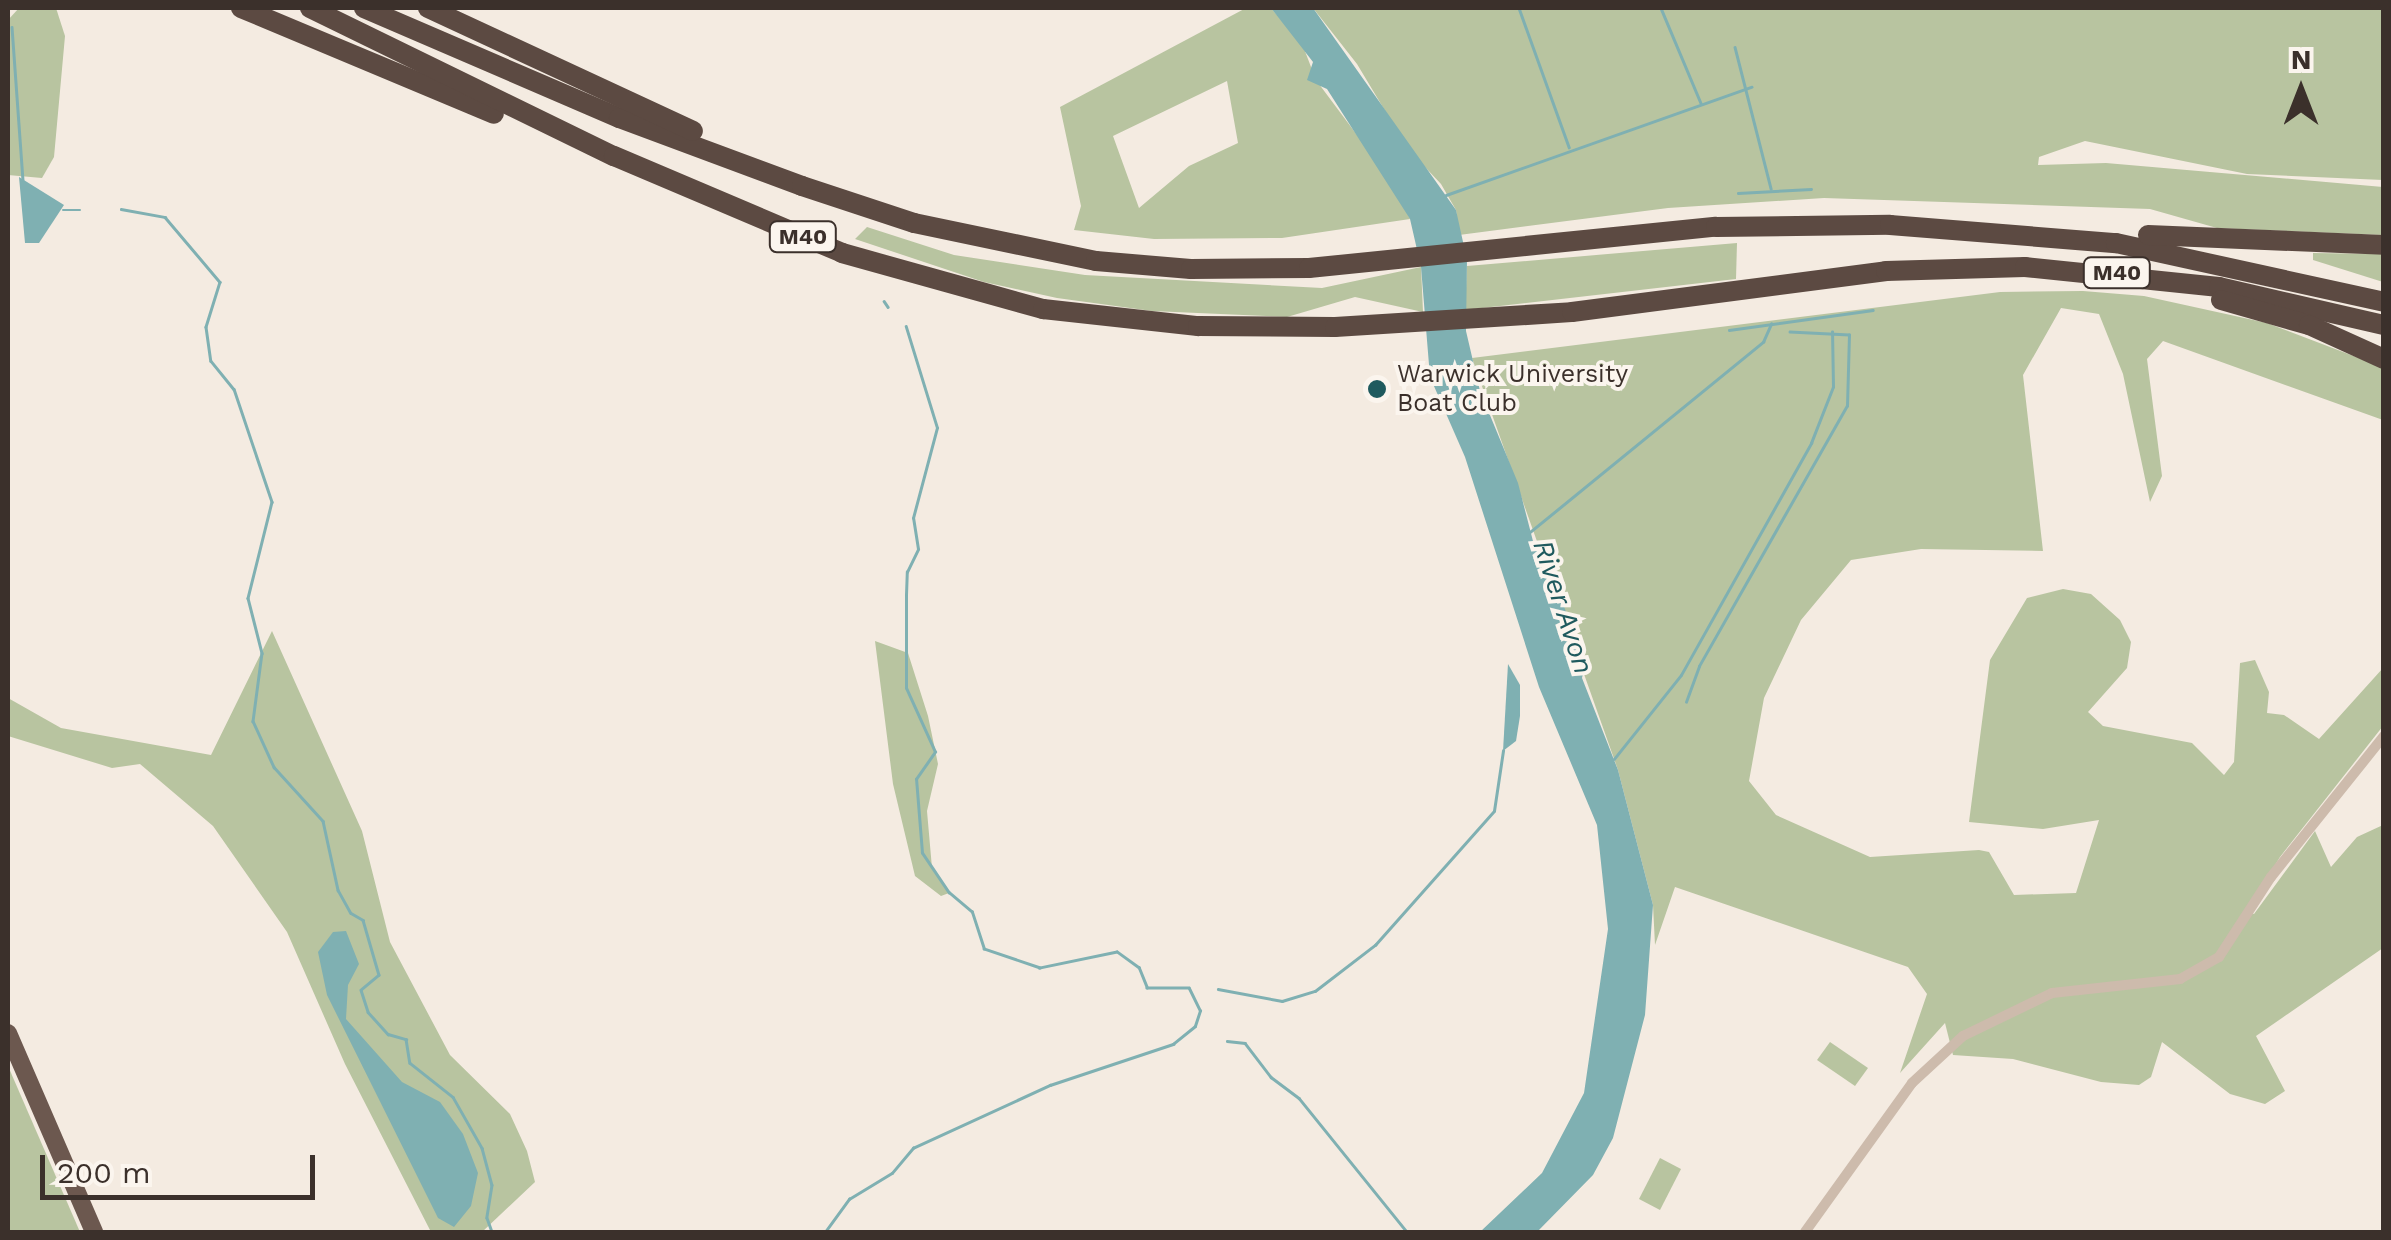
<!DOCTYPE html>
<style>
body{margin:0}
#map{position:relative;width:2391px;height:1240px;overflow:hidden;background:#f4ebe1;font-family:"Work Sans",sans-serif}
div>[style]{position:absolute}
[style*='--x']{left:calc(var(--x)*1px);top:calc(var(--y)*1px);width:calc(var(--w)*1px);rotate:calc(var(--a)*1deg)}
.green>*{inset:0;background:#b8c4a0}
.water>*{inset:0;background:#7fb0b2}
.stream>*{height:2.5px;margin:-1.25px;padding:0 1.25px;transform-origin:1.25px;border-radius:1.25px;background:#7fb0b2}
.minor>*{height:10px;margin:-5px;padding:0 5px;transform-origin:5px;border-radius:5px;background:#cdbbac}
.trunk>*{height:18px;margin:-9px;padding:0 9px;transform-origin:9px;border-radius:9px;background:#6c584f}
.motorway>*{height:20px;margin:-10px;padding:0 10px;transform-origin:10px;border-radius:10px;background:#5c4a42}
.dots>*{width:28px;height:28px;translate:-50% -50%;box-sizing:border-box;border:5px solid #fbf5ee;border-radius:50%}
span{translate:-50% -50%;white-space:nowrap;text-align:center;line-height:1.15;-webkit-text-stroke:8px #fbf5ee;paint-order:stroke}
.shield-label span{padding:2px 8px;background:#fbf5ee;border:2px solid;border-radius:8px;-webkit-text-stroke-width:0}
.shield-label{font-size:22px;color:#3b302b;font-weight:700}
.poi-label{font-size:25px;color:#3b302b}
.left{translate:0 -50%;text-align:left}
.water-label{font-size:28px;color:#1f5a5e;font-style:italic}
.frame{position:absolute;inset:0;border:10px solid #3b302b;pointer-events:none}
.north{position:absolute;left:2251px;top:40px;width:100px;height:100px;-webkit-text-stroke:8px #fbf5ee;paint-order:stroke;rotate:0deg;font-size:28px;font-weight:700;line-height:40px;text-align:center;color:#3b302b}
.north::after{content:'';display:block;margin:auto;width:35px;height:45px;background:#3b302b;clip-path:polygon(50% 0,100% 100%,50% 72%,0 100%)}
.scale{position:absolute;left:40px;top:1155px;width:275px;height:45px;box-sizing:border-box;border:5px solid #3b302b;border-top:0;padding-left:12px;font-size:30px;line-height:35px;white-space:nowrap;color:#3b302b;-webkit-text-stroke:8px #fbf5ee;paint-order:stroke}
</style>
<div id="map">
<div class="green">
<div style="clip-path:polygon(19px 8px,56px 8px,65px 36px,54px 157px,42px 178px,8px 175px,8px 20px)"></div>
<div style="clip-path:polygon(evenodd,1246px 8px,1271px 8px,1303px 46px,1316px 80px,1392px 182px,1410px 219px,1282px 238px,1154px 239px,1074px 230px,1081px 206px,1060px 107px,1246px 8px,1227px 81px,1238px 143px,1189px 166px,1139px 208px,1113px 136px,1227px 81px)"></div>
<div style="clip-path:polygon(1313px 8px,2383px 8px,2383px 180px,2247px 174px,2085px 141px,2039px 157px,2038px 165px,2106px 163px,2383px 187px,2383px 235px,2217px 228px,2150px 209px,1824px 198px,1668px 208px,1459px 235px,1456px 210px,1441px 184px,1408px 149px,1357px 64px)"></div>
<div style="clip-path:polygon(867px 227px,954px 255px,1085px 275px,1322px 288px,1421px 267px,1423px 312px,1355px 297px,1287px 317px,1152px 311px,1057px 298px,984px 282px,855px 239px)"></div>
<div style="clip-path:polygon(1737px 243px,1736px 279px,1465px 310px,1467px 266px)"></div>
<div style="clip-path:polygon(2313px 253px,2383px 254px,2383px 282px,2313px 260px)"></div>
<div style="clip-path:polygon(2083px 291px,2144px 296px,2267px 323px,2372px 363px,2383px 369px,2383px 420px,2163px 341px,2147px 359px,2162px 476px,2150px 502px,2123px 374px,2099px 314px,2061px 308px,2023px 375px,2043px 551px,1921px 549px,1851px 560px,1801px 620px,1764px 698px,1749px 781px,1776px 815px,1870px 857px,1979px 850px,1989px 852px,2014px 895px,2076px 893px,2099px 820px,2043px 829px,1969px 822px,1990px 660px,2027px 598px,2063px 589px,2091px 594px,2120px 620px,2131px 642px,2127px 668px,2088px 712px,2103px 726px,2192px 743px,2224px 775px,2234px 762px,2240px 663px,2255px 660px,2269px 692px,2267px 713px,2284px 715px,2319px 739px,2383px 668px,2383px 726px,2280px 857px,2247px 911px,2254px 914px,2315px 831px,2331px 867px,2357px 837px,2383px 825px,2383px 948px,2256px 1036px,2285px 1091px,2265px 1104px,2230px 1094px,2162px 1042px,2151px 1077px,2139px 1085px,2101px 1082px,2013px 1059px,1953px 1055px,1945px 1023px,1900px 1073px,1927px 994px,1908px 967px,1675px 887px,1655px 945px,1653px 905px,1618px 770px,1472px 358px,2000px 292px)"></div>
<div style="clip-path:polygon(272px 631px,362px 831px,390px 942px,450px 1055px,510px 1114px,527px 1151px,535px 1182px,482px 1232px,431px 1232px,345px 1064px,287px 932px,213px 826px,140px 764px,112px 768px,8px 736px,8px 698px,61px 728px,211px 755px)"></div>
<div style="clip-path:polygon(875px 641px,908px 653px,928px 716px,938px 764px,927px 811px,932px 868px,949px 893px,941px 896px,915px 876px,893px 784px)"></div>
<div style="clip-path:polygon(1830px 1042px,1868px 1068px,1855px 1086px,1817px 1060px)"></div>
<div style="clip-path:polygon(8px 1066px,80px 1232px,8px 1232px)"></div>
<div style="clip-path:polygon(1660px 1158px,1681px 1169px,1660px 1210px,1639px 1199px)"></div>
</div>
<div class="water">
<div style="clip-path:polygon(1271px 8px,1313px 8px,1456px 210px,1467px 260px,1466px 331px,1480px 391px,1518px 483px,1534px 545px,1547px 559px,1585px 665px,1582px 678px,1618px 770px,1653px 905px,1645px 1015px,1613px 1138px,1593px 1175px,1537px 1232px,1480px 1232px,1542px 1173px,1584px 1093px,1608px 929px,1597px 825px,1539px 687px,1465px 457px,1430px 377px,1421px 267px,1410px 219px,1327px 89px,1307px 80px,1313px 62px)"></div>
<div style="clip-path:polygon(19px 177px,64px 205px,39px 243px,25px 243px)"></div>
<div style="clip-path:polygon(1508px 664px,1520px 685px,1520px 716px,1516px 741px,1503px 751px)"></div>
<div style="clip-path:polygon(346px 931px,359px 964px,348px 985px,346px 1019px,402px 1082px,440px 1102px,463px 1134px,478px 1173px,471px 1206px,454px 1227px,438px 1218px,327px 995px,318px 952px,333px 932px)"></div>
</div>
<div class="stream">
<div style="--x:1519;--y:8;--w:148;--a:70.2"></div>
<div style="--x:1661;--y:8;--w:103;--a:67.2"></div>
<div style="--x:12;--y:27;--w:153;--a:85.9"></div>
<div style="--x:1735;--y:47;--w:146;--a:75.7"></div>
<div style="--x:1738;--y:193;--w:73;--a:-3.1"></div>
<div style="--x:1446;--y:195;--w:324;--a:-19.5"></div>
<div style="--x:121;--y:209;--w:45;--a:10.3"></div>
<div style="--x:165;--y:217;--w:85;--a:49.8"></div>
<div style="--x:220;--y:282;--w:47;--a:107.3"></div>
<div style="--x:206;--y:327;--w:34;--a:82"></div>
<div style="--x:211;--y:361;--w:36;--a:51"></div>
<div style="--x:234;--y:389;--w:119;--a:71.4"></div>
<div style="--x:272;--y:502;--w:99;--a:104"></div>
<div style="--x:248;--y:598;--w:57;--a:75.7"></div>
<div style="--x:262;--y:653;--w:69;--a:97.5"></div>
<div style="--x:253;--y:721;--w:51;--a:65.5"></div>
<div style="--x:274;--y:767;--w:73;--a:47.8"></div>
<div style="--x:323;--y:821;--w:71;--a:77.7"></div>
<div style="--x:338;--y:890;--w:26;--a:61"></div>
<div style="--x:351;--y:913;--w:14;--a:30"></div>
<div style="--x:363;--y:920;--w:57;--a:73.8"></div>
<div style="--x:379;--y:975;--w:23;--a:140"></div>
<div style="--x:361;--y:990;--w:23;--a:72"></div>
<div style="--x:368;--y:1012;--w:30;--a:48"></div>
<div style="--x:388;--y:1034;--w:19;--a:16"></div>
<div style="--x:406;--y:1039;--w:24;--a:81"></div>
<div style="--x:410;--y:1063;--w:55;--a:38.3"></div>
<div style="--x:453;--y:1097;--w:59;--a:60.4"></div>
<div style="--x:482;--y:1148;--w:38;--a:75"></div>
<div style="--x:492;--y:1185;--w:33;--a:99"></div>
<div style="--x:487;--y:1218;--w:15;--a:70"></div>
<div style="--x:63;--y:210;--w:17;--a:0"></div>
<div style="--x:884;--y:301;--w:7;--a:56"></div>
<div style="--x:1729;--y:330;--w:145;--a:-7.9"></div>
<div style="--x:1530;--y:532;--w:301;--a:-39.2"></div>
<div style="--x:1763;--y:342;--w:20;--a:-66"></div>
<div style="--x:1686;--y:702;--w:38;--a:-70"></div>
<div style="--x:1699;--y:666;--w:299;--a:-60.4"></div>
<div style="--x:1847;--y:406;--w:71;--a:-88.4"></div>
<div style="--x:1849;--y:335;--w:59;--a:-177.1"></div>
<div style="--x:1614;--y:759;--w:107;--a:-51.4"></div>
<div style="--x:1681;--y:675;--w:266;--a:-60.7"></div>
<div style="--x:1811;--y:443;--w:60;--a:-68.6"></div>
<div style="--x:1833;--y:387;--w:55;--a:-91"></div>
<div style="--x:1218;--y:989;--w:65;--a:10.6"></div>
<div style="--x:1282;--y:1001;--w:34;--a:-17"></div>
<div style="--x:1315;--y:991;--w:76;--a:-37.5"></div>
<div style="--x:1375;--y:945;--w:179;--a:-48.4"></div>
<div style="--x:1494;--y:811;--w:61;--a:-81.5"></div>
<div style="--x:1227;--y:1041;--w:18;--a:6"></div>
<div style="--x:1245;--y:1043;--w:43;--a:52.6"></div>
<div style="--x:1271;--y:1077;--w:35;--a:37"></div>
<div style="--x:1299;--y:1098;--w:172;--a:51.1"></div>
<div style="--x:825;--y:1232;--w:41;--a:-54"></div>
<div style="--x:849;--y:1199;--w:50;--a:-31.2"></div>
<div style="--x:892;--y:1173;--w:33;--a:-50"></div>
<div style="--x:913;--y:1148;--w:151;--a:-24.7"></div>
<div style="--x:1050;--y:1085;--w:130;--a:-18.4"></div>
<div style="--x:1173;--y:1044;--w:28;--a:-39"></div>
<div style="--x:1195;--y:1026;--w:16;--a:-72"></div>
<div style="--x:1200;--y:1011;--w:25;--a:-116"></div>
<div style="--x:1189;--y:988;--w:42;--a:180"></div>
<div style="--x:1147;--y:988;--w:22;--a:-112"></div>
<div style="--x:1139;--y:968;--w:27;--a:-144"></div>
<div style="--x:1117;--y:952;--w:79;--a:168.3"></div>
<div style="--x:1040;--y:968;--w:59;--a:-161.3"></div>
<div style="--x:984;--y:949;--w:39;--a:-108"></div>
<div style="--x:972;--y:912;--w:30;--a:-140"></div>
<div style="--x:949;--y:893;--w:48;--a:-124"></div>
<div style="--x:922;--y:853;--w:74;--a:-94.6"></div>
<div style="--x:916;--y:779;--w:33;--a:-55"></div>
<div style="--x:935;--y:752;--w:70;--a:-114.4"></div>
<div style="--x:906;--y:688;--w:93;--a:-90"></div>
<div style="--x:906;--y:595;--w:23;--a:-88"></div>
<div style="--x:907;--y:572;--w:25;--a:-64"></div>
<div style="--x:918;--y:549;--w:31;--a:-99"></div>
<div style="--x:913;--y:518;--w:93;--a:-75.1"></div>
<div style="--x:937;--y:428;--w:106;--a:-107.1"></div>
</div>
<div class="minor">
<div style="--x:1805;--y:1232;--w:183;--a:-54.3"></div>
<div style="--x:1912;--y:1083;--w:69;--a:-42.7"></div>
<div style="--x:1963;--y:1036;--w:99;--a:-25.8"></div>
<div style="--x:2052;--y:993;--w:129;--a:-6.2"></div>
<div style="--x:2180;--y:979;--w:45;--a:-29.4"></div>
<div style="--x:2219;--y:957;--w:95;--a:-57"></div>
<div style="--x:2271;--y:877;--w:181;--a:-51.3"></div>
</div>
<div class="trunk">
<div style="--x:8;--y:1033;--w:217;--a:66.6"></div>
</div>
<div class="motorway">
<div style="--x:241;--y:8;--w:274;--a:22.7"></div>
<div style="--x:310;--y:8;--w:338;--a:26"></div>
<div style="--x:614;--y:156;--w:248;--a:23"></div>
<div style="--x:842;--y:253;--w:209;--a:15.6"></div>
<div style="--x:1043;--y:309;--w:156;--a:6.3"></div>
<div style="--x:1198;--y:326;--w:137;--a:0.4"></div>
<div style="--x:1335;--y:327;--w:237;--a:-3.6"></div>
<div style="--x:1572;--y:312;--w:317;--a:-7.4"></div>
<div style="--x:1886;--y:271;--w:139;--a:-1.6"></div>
<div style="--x:2025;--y:267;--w:195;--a:5.9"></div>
<div style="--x:2219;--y:287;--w:169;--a:13"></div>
<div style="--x:364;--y:8;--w:278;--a:23.3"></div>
<div style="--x:619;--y:118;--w:195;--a:20.4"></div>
<div style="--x:802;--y:186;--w:118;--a:18.3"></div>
<div style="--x:914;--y:223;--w:186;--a:11.8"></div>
<div style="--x:1096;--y:261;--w:95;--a:4.8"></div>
<div style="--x:1191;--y:269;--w:118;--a:-0.5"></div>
<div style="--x:1309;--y:268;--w:409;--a:-5.8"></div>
<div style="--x:1716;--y:227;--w:174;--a:-0.7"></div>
<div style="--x:1890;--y:225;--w:227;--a:4.6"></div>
<div style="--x:2116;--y:243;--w:274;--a:12.4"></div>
<div style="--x:428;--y:8;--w:292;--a:24.9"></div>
<div style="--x:2148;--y:235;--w:236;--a:2.4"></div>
<div style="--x:2221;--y:300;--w:91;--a:15.9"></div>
<div style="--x:2309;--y:325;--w:82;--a:24.4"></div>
</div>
<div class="dots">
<div style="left:1377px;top:389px;background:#1f5a5e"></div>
</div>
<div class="shield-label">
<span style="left:803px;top:237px">M40</span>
<span style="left:2117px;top:273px">M40</span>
</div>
<div class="poi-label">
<span class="left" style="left:1397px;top:389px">Warwick University<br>Boat Club</span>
</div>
<div class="water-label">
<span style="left:1563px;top:607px;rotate:72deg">River Avon</span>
</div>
<div class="frame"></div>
<div class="north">N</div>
<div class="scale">200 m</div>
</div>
